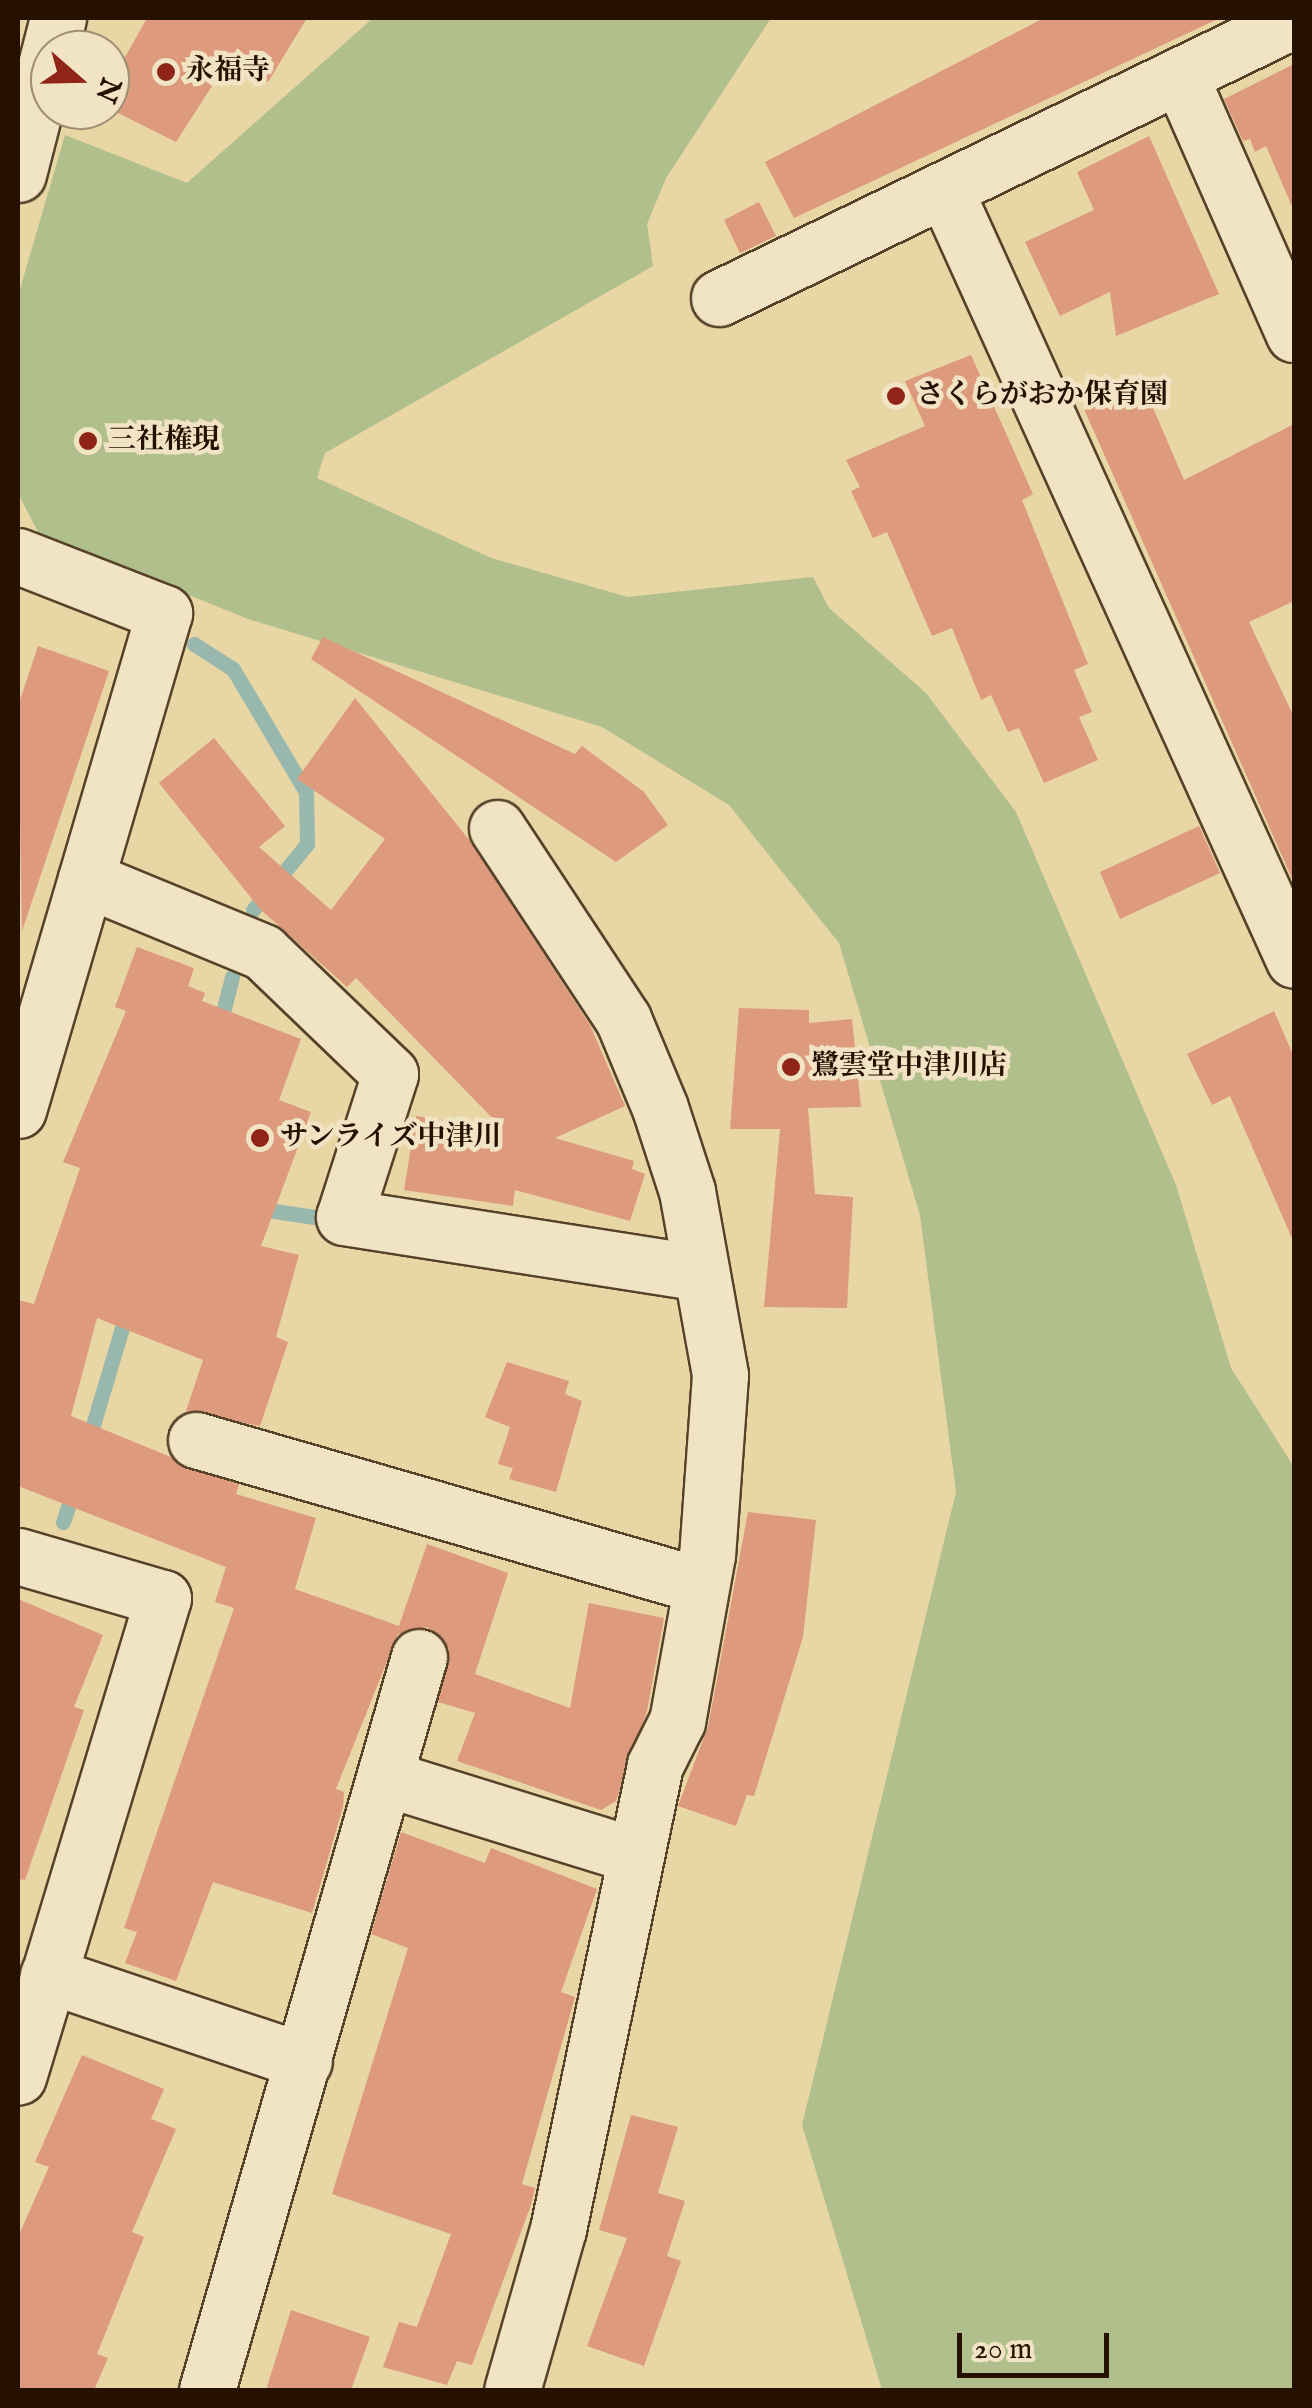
<!DOCTYPE html>
<meta charset="utf-8">
<style>
body{margin:0}
#map{position:relative;width:1312px;height:2408px;overflow:hidden;background:#e8d6a5;font-family:"IM FELL English","Noto Serif JP",serif}
div>[style]{position:absolute}
[style*='--x']{left:calc(var(--x)*1px);top:calc(var(--y)*1px);width:calc(var(--w)*1px);rotate:calc(var(--a)*1deg)}
.green>*{inset:0;background:#b0bf8b}
.stream>*{height:15px;margin:-7.5px;padding:0 7.5px;transform-origin:7.5px;border-radius:7.5px;background:#98b8ad}
.building>*{inset:0;background:#dd9a7c}
.roads{filter:drop-shadow(2px 0 #564229) drop-shadow(-2px 0 #564229) drop-shadow(0 2px #564229) drop-shadow(0 -2px #564229)}
.minor>*{height:55px;margin:-27.5px;padding:0 27.5px;transform-origin:27.5px;border-radius:27.5px;background:#f0e4c4}
.dots>*{width:28px;height:28px;translate:-50% -50%;box-sizing:border-box;border:5px solid #f0e4c4;border-radius:50%}
span{translate:-50% -50%;white-space:nowrap;text-align:center;line-height:1.15;-webkit-text-stroke:9px #f0e4c4;paint-order:stroke}
.poi-label{font-size:28px;color:#261000;font-weight:700}
.left{translate:0 -50%;text-align:left}
.frame{position:absolute;inset:0;border:20px solid #261000;pointer-events:none}
.north{position:absolute;left:30px;top:30px;width:100px;height:100px;box-sizing:border-box;background:#f0e4c4;border:2px solid #9f8f76;border-radius:50%;rotate:110deg;font-size:28px;font-weight:700;line-height:40px;text-align:center;color:#261000}
.north::after{content:'';display:block;margin:auto;width:35px;height:45px;background:#8f2418;clip-path:polygon(50% 0,100% 100%,50% 72%,0 100%)}
.scale{position:absolute;left:957px;top:2333px;width:152px;height:45px;box-sizing:border-box;border:5px solid #261000;border-top:0;padding-left:12px;font-size:30px;line-height:35px;white-space:nowrap;color:#261000;-webkit-text-stroke:8px #f0e4c4;paint-order:stroke}
</style>
<div id="map">
<div class="green">
<div style="clip-path:polygon(373px 18px,771px 18px,666px 178px,647px 224px,653px 266px,325px 453px,317px 478px,491px 558px,628px 597px,813px 577px,829px 608px,926px 693px,1016px 812px,1176px 1185px,1231px 1368px,1294px 1467px,1294px 2390px,882px 2390px,802px 2125px,956px 1492px,920px 1215px,839px 943px,729px 805px,602px 727px,248px 619px,39px 534px,18px 493px,18px 296px,65px 135px,187px 183px)"></div>
</div>
<div class="stream">
<div style="--x:194;--y:644;--w:46;--a:32.7"></div>
<div style="--x:233;--y:669;--w:143;--a:59.3"></div>
<div style="--x:306;--y:792;--w:52;--a:88.9"></div>
<div style="--x:307;--y:844;--w:85;--a:129.3"></div>
<div style="--x:219;--y:1028;--w:53;--a:-75.7"></div>
<div style="--x:254;--y:1208;--w:61;--a:8.5"></div>
<div style="--x:88;--y:1442;--w:137;--a:-73.4"></div>
<div style="--x:63;--y:1522;--w:36;--a:-72"></div>
</div>
<div class="building">
<div style="clip-path:polygon(147px 18px,307px 18px,268px 82px,228px 61px,176px 142px,110px 109px,110px 84px)"></div>
<div style="clip-path:polygon(1044px 18px,1220px 18px,794px 218px,765px 162px)"></div>
<div style="clip-path:polygon(1294px 64px,1294px 211px,1266px 146px,1255px 152px,1250px 139px,1243px 141px,1224px 99px)"></div>
<div style="clip-path:polygon(1149px 136px,1219px 294px,1116px 336px,1110px 292px,1060px 316px,1025px 242px,1094px 210px,1077px 172px)"></div>
<div style="clip-path:polygon(759px 202px,776px 236px,740px 253px,724px 220px)"></div>
<div style="clip-path:polygon(971px 355px,1033px 494px,1022px 500px,1088px 664px,1074px 670px,1092px 712px,1079px 717px,1098px 760px,1044px 783px,1019px 728px,1008px 732px,991px 695px,981px 700px,952px 628px,932px 636px,887px 532px,873px 538px,851px 491px,860px 487px,846px 460px,925px 426px,905px 381px)"></div>
<div style="clip-path:polygon(1142px 382px,1184px 480px,1294px 424px,1294px 601px,1249px 622px,1294px 717px,1294px 883px,1084px 409px)"></div>
<div style="clip-path:polygon(323px 637px,575px 754px,582px 746px,644px 792px,668px 825px,616px 862px,311px 659px)"></div>
<div style="clip-path:polygon(38px 646px,109px 671px,22px 931px,18px 706px)"></div>
<div style="clip-path:polygon(355px 698px,470px 841px,590px 1025px,625px 1106px,555px 1138px,634px 1161px,632px 1169px,645px 1174px,630px 1221px,515px 1190px,513px 1206px,404px 1190px,416px 1116px,503px 1129px,356px 978px,347px 987px,260px 909px,159px 783px,214px 738px,285px 826px,259px 847px,331px 910px,385px 839px,297px 779px)"></div>
<div style="clip-path:polygon(1199px 826px,1220px 873px,1120px 919px,1100px 872px)"></div>
<div style="clip-path:polygon(137px 947px,194px 968px,188px 986px,205px 993px,202px 1001px,301px 1039px,279px 1100px,311px 1112px,261px 1246px,299px 1255px,276px 1337px,288px 1342px,260px 1426px,186px 1411px,203px 1360px,97px 1318px,71px 1416px,239px 1485px,236px 1494px,316px 1518px,295px 1589px,399px 1626px,427px 1544px,508px 1573px,475px 1674px,570px 1708px,589px 1603px,664px 1618px,647px 1711px,616px 1801px,601px 1810px,457px 1761px,475px 1713px,438px 1702px,449px 1649px,427px 1627px,398px 1634px,336px 1789px,344px 1792px,343px 1807px,312px 1913px,213px 1882px,176px 1981px,125px 1963px,137px 1932px,124px 1928px,234px 1608px,215px 1602px,226px 1567px,18px 1486px,18px 1300px,34px 1304px,80px 1168px,63px 1162px,126px 1011px,115px 1007px)"></div>
<div style="clip-path:polygon(739px 1008px,809px 1010px,809px 1023px,852px 1019px,861px 1107px,808px 1108px,815px 1194px,853px 1197px,847px 1308px,764px 1307px,780px 1129px,730px 1129px)"></div>
<div style="clip-path:polygon(1274px 1011px,1294px 1057px,1294px 1243px,1230px 1096px,1212px 1105px,1187px 1054px)"></div>
<div style="clip-path:polygon(507px 1362px,569px 1381px,565px 1394px,582px 1401px,556px 1492px,509px 1479px,513px 1468px,498px 1464px,510px 1427px,485px 1417px)"></div>
<div style="clip-path:polygon(748px 1512px,816px 1520px,803px 1637px,754px 1796px,747px 1795px,736px 1826px,678px 1806px,708px 1727px)"></div>
<div style="clip-path:polygon(18px 1599px,103px 1635px,74px 1707px,84px 1710px,25px 1880px,18px 1879px)"></div>
<div style="clip-path:polygon(401px 1832px,485px 1863px,491px 1848px,597px 1889px,561px 1992px,575px 1997px,522px 2184px,535px 2188px,531px 2205px,472px 2365px,457px 2361px,447px 2385px,383px 2367px,399px 2322px,417px 2327px,451px 2234px,332px 2194px,408px 1948px,371px 1934px)"></div>
<div style="clip-path:polygon(82px 2055px,164px 2089px,151px 2119px,176px 2129px,132px 2232px,144px 2237px,97px 2354px,108px 2358px,94px 2390px,18px 2390px,18px 2237px,49px 2167px,35px 2162px)"></div>
<div style="clip-path:polygon(631px 2115px,678px 2127px,658px 2193px,685px 2201px,667px 2256px,681px 2261px,644px 2366px,587px 2346px,627px 2238px,599px 2230px)"></div>
<div style="clip-path:polygon(291px 2310px,370px 2337px,351px 2390px,266px 2390px)"></div>
</div>
<div class="roads">
<div class="minor">
<div style="--x:1180;--y:76;--w:282;--a:66.2"></div>
<div style="--x:18;--y:174;--w:161;--a:-75.6"></div>
<div style="--x:945;--y:190;--w:845;--a:65.62"></div>
<div style="--x:719;--y:298;--w:639;--a:-25.8"></div>
<div style="--x:18;--y:556;--w:157;--a:21.3"></div>
<div style="--x:164;--y:613;--w:518;--a:106.37"></div>
<div style="--x:497;--y:828;--w:229;--a:56.6"></div>
<div style="--x:623;--y:1019;--w:96;--a:67.4"></div>
<div style="--x:660;--y:1108;--w:87;--a:72"></div>
<div style="--x:687;--y:1191;--w:187;--a:79.8"></div>
<div style="--x:720;--y:1375;--w:180;--a:94.1"></div>
<div style="--x:707;--y:1555;--w:169;--a:100.2"></div>
<div style="--x:677;--y:1721;--w:49;--a:116.6"></div>
<div style="--x:655;--y:1765;--w:474;--a:101.8"></div>
<div style="--x:558;--y:2229;--w:167;--a:105.9"></div>
<div style="--x:86;--y:879;--w:191;--a:22.4"></div>
<div style="--x:263;--y:952;--w:176;--a:43.8"></div>
<div style="--x:390;--y:1074;--w:150;--a:107.8"></div>
<div style="--x:344;--y:1217;--w:361;--a:8.9"></div>
<div style="--x:196;--y:1440;--w:523;--a:16.08"></div>
<div style="--x:18;--y:1556;--w:151;--a:16.2"></div>
<div style="--x:163;--y:1598;--w:500;--a:106.84"></div>
<div style="--x:385;--y:1778;--w:261;--a:17.2"></div>
<div style="--x:48;--y:1975;--w:270;--a:18.6"></div>
<div style="--x:207;--y:2390;--w:763;--a:-73.87"></div>
</div>
</div>
<div class="dots">
<div style="left:166px;top:72px;background:#8f2418"></div>
<div style="left:896px;top:396px;background:#8f2418"></div>
<div style="left:88px;top:441px;background:#8f2418"></div>
<div style="left:791px;top:1067px;background:#8f2418"></div>
<div style="left:260px;top:1138px;background:#8f2418"></div>
</div>
<div class="poi-label">
<span class="left" style="left:186px;top:72px">永福寺</span>
<span class="left" style="left:916px;top:396px">さくらがおか保育園</span>
<span class="left" style="left:108px;top:441px">三社権現</span>
<span class="left" style="left:811px;top:1067px">鷺雲堂中津川店</span>
<span class="left" style="left:280px;top:1138px">サンライズ中津川</span>
</div>
<div class="frame"></div>
<div class="north">N</div>
<div class="scale">20 m</div>
</div>
